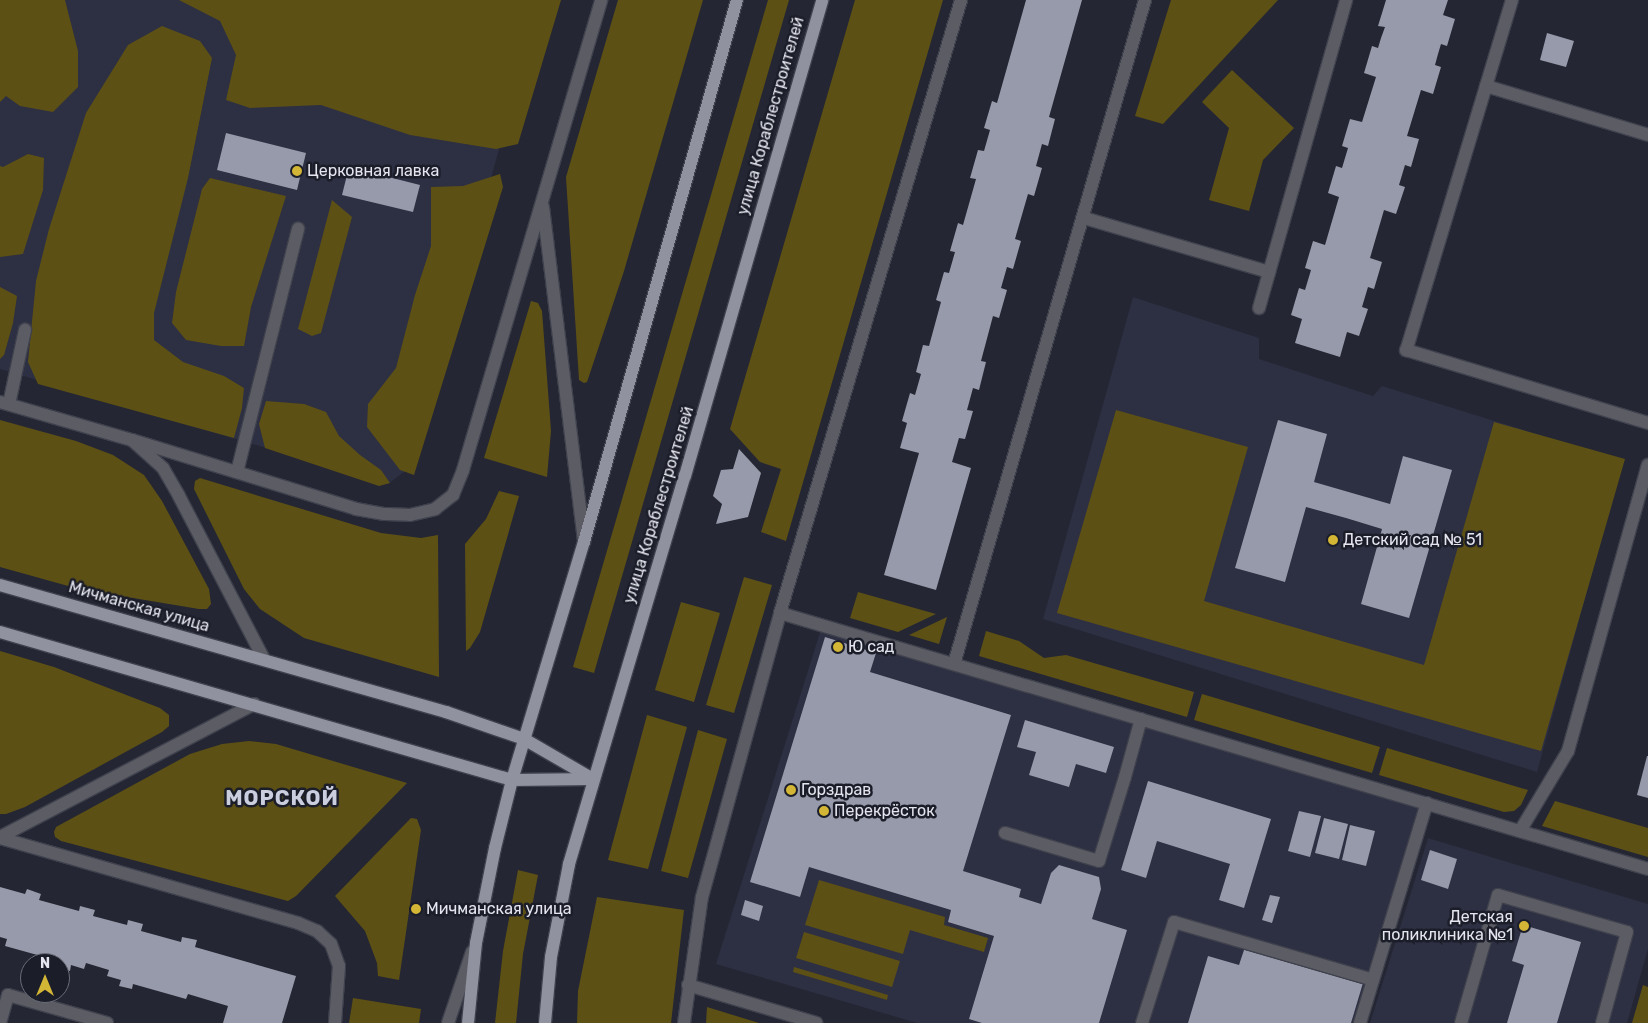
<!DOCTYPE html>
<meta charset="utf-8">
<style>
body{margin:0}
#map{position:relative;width:1648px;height:1023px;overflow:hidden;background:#242633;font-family:Rubik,sans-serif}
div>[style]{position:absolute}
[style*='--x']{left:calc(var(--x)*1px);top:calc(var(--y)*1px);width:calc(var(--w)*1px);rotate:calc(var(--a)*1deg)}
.built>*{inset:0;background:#2d2f42}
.green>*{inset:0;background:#5d5015}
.building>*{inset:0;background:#979aaa}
.roads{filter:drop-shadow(1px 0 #3f414d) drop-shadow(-1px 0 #3f414d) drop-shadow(0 1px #3f414d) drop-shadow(0 -1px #3f414d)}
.minor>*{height:12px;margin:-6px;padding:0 6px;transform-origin:6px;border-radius:6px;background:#5c5d64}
.major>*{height:12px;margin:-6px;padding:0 6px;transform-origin:6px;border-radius:6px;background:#9092a0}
.dots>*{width:14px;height:14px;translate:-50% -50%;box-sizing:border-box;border:2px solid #1b1d29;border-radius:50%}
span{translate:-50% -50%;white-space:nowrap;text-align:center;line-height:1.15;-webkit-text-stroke:5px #1b1d29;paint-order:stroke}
.street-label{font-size:16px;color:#e4e5ee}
.poi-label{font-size:16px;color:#e4e5ee}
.left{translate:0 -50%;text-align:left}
.right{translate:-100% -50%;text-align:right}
.district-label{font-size:21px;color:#cbcedf;font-weight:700;letter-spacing:1px}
.north{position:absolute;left:20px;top:953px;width:50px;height:50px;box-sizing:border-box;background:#1b1d29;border:1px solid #6b6d78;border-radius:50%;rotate:0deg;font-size:14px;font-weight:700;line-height:20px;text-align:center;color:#e4e5ee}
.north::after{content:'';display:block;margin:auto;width:18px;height:22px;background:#d3b635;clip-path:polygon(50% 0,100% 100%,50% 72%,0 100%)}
</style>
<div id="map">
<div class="built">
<div style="clip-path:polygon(0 0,540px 0,412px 466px,388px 484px,0 369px)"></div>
<div style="clip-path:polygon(1133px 297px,1259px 338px,1259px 359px,1373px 396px,1382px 386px,1623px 461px,1537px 772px,1043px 619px)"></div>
<div style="clip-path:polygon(821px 629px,1418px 808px,1354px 1023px,917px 1023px,716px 964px)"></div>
<div style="clip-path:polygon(1428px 838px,1648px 904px,1648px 949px,1627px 1023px,1370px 1023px)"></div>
</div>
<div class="green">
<div style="clip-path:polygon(0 0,65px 0,78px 51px,78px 87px,53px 112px,20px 106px,6px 96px,0 102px)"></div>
<div style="clip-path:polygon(179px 0,561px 0,518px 144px,496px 149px,410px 135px,321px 105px,250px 108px,226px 100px,236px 55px,220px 21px)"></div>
<div style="clip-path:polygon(618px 0,703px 0,624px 271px,587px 382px,584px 383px,579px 380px,566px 177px)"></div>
<div style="clip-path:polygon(768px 0,789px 0,594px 673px,573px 667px)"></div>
<div style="clip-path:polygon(855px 0,943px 0,786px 541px,761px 532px,781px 469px,760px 462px,730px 429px)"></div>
<div style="clip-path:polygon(1171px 0,1278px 0,1163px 124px,1135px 116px)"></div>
<div style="clip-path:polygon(162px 26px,200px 41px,212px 58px,188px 178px,154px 313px,154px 340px,183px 362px,224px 376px,244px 388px,242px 408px,234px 438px,38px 384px,28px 362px,36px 281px,49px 229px,86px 113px,128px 45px)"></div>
<div style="clip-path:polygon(1232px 70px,1294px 128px,1263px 160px,1249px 211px,1209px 200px,1229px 128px,1202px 102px)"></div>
<div style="clip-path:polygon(28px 154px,44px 158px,43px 190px,23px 254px,0 257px,0 166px,3px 167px)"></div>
<div style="clip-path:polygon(500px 174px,503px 187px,414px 475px,400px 470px,367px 427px,368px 404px,396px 368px,415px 295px,431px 246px,431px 187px,463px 186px)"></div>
<div style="clip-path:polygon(210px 178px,286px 196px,251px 307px,244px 346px,221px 346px,186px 340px,172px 323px,176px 292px,202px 189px)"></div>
<div style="clip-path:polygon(332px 200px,352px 217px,321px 333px,312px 336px,298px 329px)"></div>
<div style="clip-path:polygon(0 287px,17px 296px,13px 323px,4px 355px,0 359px)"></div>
<div style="clip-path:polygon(531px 301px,538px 303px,542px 311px,551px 431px,547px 477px,484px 458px)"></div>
<div style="clip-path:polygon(266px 401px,304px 404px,326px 412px,339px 436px,360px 455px,381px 470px,390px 483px,379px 486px,265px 448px,259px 424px)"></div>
<div style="clip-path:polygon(1116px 410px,1248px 447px,1204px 601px,1424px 665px,1494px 422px,1625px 459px,1541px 751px,1057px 613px)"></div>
<div style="clip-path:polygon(0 420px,76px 441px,113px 455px,144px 475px,162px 501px,209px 589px,211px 604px,207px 609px,199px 609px,79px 589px,0 567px)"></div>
<div style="clip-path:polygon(200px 478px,381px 533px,421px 538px,438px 535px,439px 677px,304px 638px,260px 609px,244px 589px,194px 489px,195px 481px)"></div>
<div style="clip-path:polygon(499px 491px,519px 496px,480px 632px,470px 648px,466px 651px,465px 544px,486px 519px)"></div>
<div style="clip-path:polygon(744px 577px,772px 585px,734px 713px,706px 705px)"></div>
<div style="clip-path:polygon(858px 592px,936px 614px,898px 632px,850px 618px)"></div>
<div style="clip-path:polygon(681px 602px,720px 613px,694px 702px,655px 690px)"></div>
<div style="clip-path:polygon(947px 617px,939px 644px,909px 635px)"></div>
<div style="clip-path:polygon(986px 631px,1019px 641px,1044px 658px,1066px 655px,1194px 692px,1187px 717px,979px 656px)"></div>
<div style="clip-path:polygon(0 651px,54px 667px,160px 708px,169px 715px,169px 726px,162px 732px,25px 807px,6px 814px,0 814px)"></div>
<div style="clip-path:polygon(1202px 694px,1380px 747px,1372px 773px,1194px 720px)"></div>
<div style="clip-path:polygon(647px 715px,687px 727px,648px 869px,608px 860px)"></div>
<div style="clip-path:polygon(698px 730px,727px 739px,688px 878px,661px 871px)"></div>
<div style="clip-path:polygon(249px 741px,276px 744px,407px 783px,296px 896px,288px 901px,61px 841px,55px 837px,54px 832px,56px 827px,190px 754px,222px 744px)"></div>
<div style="clip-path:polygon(1387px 748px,1528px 790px,1521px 805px,1514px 811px,1504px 812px,1379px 775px)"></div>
<div style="clip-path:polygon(1555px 801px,1648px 828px,1648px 857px,1542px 826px)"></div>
<div style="clip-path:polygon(411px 818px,417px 819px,421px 830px,399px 980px,378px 976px,377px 963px,365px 931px,335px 896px)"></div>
<div style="clip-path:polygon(518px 870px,538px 875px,523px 954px,516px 1023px,495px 1023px,503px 951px)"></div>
<div style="clip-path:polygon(819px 880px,945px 917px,944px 925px,988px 938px,984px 952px,910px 930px,903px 954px,805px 925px)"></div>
<div style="clip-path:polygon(597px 897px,684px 910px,671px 1023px,577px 1023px,578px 991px)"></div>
<div style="clip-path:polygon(804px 932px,900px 961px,892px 987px,796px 958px)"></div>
<div style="clip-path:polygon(794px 967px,888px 995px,887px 1000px,793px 972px)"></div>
<div style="clip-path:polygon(1643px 985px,1648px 987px,1648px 1023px,1632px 1023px)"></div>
<div style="clip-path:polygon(353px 998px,421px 1009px,419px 1023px,349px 1023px)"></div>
<div style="clip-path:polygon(707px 1007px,759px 1023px,706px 1023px)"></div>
</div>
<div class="building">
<div style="clip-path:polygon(1026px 0,1082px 0,1049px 117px,1055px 119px,1048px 146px,1042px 144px,1036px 166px,1042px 168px,1034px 196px,1028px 194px,1015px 239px,1021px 241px,1013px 269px,1007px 267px,1001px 288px,1007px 290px,999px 318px,993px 316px,981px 361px,986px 362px,979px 390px,973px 388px,967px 410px,973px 411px,965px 439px,959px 438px,952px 462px,971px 468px,936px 590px,884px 575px,919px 453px,900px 448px,907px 423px,902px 421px,910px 393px,915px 395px,921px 374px,916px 372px,923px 345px,929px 346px,941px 302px,936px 300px,944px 272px,949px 273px,955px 252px,950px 251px,958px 223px,963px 225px,976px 179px,970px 178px,978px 150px,984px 151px,990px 130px,984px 128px,992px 101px,997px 103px)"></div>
<div style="clip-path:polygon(1386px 0,1448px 0,1443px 15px,1455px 19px,1447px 46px,1441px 44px,1438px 54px,1435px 65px,1441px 67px,1433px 94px,1421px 90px,1407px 136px,1419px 139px,1411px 167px,1405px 165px,1399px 185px,1405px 187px,1396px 214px,1384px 210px,1370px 258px,1382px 262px,1374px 289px,1368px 287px,1362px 307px,1368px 309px,1359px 336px,1347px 332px,1340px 357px,1295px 343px,1302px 319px,1291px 315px,1299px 288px,1305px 290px,1311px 270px,1305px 268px,1313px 241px,1325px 245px,1339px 197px,1328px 193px,1336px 166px,1342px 168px,1348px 148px,1342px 146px,1350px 119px,1362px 122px,1376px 77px,1364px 73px,1372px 46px,1378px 48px,1381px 38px,1385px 27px,1378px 26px)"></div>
<div style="clip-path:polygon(1547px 33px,1574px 41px,1566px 67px,1540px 60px)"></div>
<div style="clip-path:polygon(226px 133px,306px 153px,297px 190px,217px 170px)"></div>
<div style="clip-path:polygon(349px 167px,420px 185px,413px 212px,342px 195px)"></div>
<div style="clip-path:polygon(1278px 420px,1327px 434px,1314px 482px,1390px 504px,1403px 456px,1452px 470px,1409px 618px,1361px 604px,1382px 529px,1346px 518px,1306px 507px,1285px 582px,1235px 568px)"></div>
<div style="clip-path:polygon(739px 449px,761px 473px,748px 517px,716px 524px,722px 504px,713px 496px,721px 470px,733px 469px)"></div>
<div style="clip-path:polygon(825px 637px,876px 653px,870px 672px,1011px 715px,963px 871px,1021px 889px,1019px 897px,1041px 904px,1051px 873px,1059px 865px,1099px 877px,1101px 889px,1092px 919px,1127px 930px,1099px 1023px,982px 1023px,969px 1019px,994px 936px,948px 922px,951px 910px,809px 867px,800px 897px,750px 882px)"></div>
<div style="clip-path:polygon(1025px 720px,1114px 747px,1106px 773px,1076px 764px,1069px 787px,1029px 775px,1036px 752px,1017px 747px)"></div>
<div style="clip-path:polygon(1647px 756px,1648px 756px,1648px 798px,1637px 795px)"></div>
<div style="clip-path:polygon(1148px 781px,1271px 819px,1244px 908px,1219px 900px,1230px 864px,1157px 841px,1146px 878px,1121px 870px)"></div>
<div style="clip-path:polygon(1299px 811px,1321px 816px,1310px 857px,1288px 851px)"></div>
<div style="clip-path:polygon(1324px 818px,1348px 824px,1339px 859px,1315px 853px)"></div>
<div style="clip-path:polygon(1350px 825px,1375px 831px,1366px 866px,1342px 860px)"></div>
<div style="clip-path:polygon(1430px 850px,1457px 859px,1448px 889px,1421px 880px)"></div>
<div style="clip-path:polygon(0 887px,25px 894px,27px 889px,41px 894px,39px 900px,79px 911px,80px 906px,95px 910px,93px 916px,127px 925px,128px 920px,143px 924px,141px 931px,181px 942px,182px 937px,197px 940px,195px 947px,296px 976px,282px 1023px,223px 1023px,228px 1006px,188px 994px,186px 999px,133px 984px,132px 989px,119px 986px,121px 980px,107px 976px,109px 970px,86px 963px,84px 969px,71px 965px,70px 971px,60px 968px,59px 961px,5px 946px,7px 939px,0 937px)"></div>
<div style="clip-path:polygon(1270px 895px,1280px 897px,1272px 923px,1262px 920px)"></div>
<div style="clip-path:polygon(745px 900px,763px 906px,759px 921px,741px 915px)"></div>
<div style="clip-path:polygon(1523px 925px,1581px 942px,1557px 1023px,1507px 1023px,1524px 965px,1512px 961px)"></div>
<div style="clip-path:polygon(1245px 947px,1363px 983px,1351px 1023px,1188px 1023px,1208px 956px,1239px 965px)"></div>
</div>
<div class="roads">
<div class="minor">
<div style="--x:1512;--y:0;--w:366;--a:106.8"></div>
<div style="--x:1406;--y:350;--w:253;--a:16.8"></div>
<div style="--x:1486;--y:86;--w:169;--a:16.8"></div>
<div style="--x:543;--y:207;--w:337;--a:83"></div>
<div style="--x:1084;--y:218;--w:193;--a:16.3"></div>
<div style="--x:1259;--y:308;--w:320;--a:-74.2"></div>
<div style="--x:0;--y:402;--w:137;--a:16.1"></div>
<div style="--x:132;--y:440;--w:42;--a:42.1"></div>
<div style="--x:163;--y:468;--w:32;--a:60"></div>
<div style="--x:179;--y:496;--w:184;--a:62.5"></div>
<div style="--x:9;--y:404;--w:76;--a:-77.8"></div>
<div style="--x:132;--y:440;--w:234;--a:17.1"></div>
<div style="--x:356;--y:509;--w:29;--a:10"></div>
<div style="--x:385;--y:514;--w:25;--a:2"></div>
<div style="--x:410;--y:515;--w:26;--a:-13"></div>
<div style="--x:435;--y:509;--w:23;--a:-38"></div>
<div style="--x:453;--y:495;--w:27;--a:-68"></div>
<div style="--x:463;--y:470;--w:490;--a:-73.6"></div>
<div style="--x:237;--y:472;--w:251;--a:-75.9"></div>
<div style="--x:780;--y:613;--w:905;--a:16.43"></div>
<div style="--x:954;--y:664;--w:691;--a:-73.95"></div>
<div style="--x:1520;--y:831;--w:93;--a:-59"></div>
<div style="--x:1568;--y:751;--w:297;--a:-74.4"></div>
<div style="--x:1005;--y:833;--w:98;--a:16.6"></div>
<div style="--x:1099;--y:861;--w:88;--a:-72.8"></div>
<div style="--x:1125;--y:777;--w:60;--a:-74.6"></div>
<div style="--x:0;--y:837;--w:287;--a:-27.6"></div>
<div style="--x:0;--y:838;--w:310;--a:15.9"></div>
<div style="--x:298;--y:923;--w:21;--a:23"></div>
<div style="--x:317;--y:931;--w:19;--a:43"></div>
<div style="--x:331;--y:944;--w:23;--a:70"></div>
<div style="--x:339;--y:966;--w:57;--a:94"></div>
<div style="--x:688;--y:985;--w:134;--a:16.5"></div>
<div style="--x:0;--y:1023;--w:29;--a:-74"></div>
<div style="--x:8;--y:995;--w:103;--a:15.8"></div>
<div style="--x:448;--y:1023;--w:75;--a:-71.3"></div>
<div style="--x:684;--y:1023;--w:127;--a:-81.9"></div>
<div style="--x:702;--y:897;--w:295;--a:-74.6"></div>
<div style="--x:780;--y:613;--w:639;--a:-73.55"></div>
<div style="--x:1142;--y:1023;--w:106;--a:-72.4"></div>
<div style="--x:1174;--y:922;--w:207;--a:16.2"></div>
<div style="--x:1360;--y:1023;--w:230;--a:-73.1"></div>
<div style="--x:1461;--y:1023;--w:133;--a:-73.9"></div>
<div style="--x:1498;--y:895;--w:134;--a:16"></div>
<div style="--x:1627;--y:932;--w:94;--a:105.4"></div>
</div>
<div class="major">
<div style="--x:0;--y:585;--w:464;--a:15.9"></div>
<div style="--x:446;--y:712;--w:83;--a:19.1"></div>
<div style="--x:524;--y:739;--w:80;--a:30.1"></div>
<div style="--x:0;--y:632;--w:533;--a:16.12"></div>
<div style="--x:512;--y:780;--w:81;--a:-0.7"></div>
<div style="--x:468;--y:1023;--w:80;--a:-84.3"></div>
<div style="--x:476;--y:943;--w:97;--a:-78.7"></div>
<div style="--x:495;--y:848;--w:70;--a:-76"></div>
<div style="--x:512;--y:780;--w:249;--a:-73.2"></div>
<div style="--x:584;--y:542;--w:563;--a:-74.24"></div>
<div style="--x:545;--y:1023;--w:66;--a:-84.8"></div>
<div style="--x:551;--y:957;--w:95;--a:-79"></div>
<div style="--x:569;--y:864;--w:405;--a:-73.4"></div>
<div style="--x:685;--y:476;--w:495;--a:-73.9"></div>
</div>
</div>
<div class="dots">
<div style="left:297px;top:171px;background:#d3b635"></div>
<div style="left:1333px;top:540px;background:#d3b635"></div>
<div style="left:838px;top:647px;background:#d3b635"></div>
<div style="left:791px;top:790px;background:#d3b635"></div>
<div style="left:824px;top:811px;background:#d3b635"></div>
<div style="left:416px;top:909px;background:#d3b635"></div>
<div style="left:1524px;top:926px;background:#d3b635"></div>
</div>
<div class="street-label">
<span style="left:771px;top:116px;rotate:-74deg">улица Кораблестроителей</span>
<span style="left:659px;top:505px;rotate:-73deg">улица Кораблестроителей</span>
<span style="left:139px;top:607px;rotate:16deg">Мичманская улица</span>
</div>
<div class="poi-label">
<span class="left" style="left:307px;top:171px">Церковная лавка</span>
<span class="left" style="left:1343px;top:540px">Детский сад № 51</span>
<span class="left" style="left:848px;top:647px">Ю сад</span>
<span class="left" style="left:801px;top:790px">Горздрав</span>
<span class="left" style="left:834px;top:811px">Перекрёсток</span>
<span class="left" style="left:426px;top:909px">Мичманская улица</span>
<span class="right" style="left:1513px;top:926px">Детская<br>поликлиника №1</span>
</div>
<div class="district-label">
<span style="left:282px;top:798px">МОРСКОЙ</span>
</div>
<div class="north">N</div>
</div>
